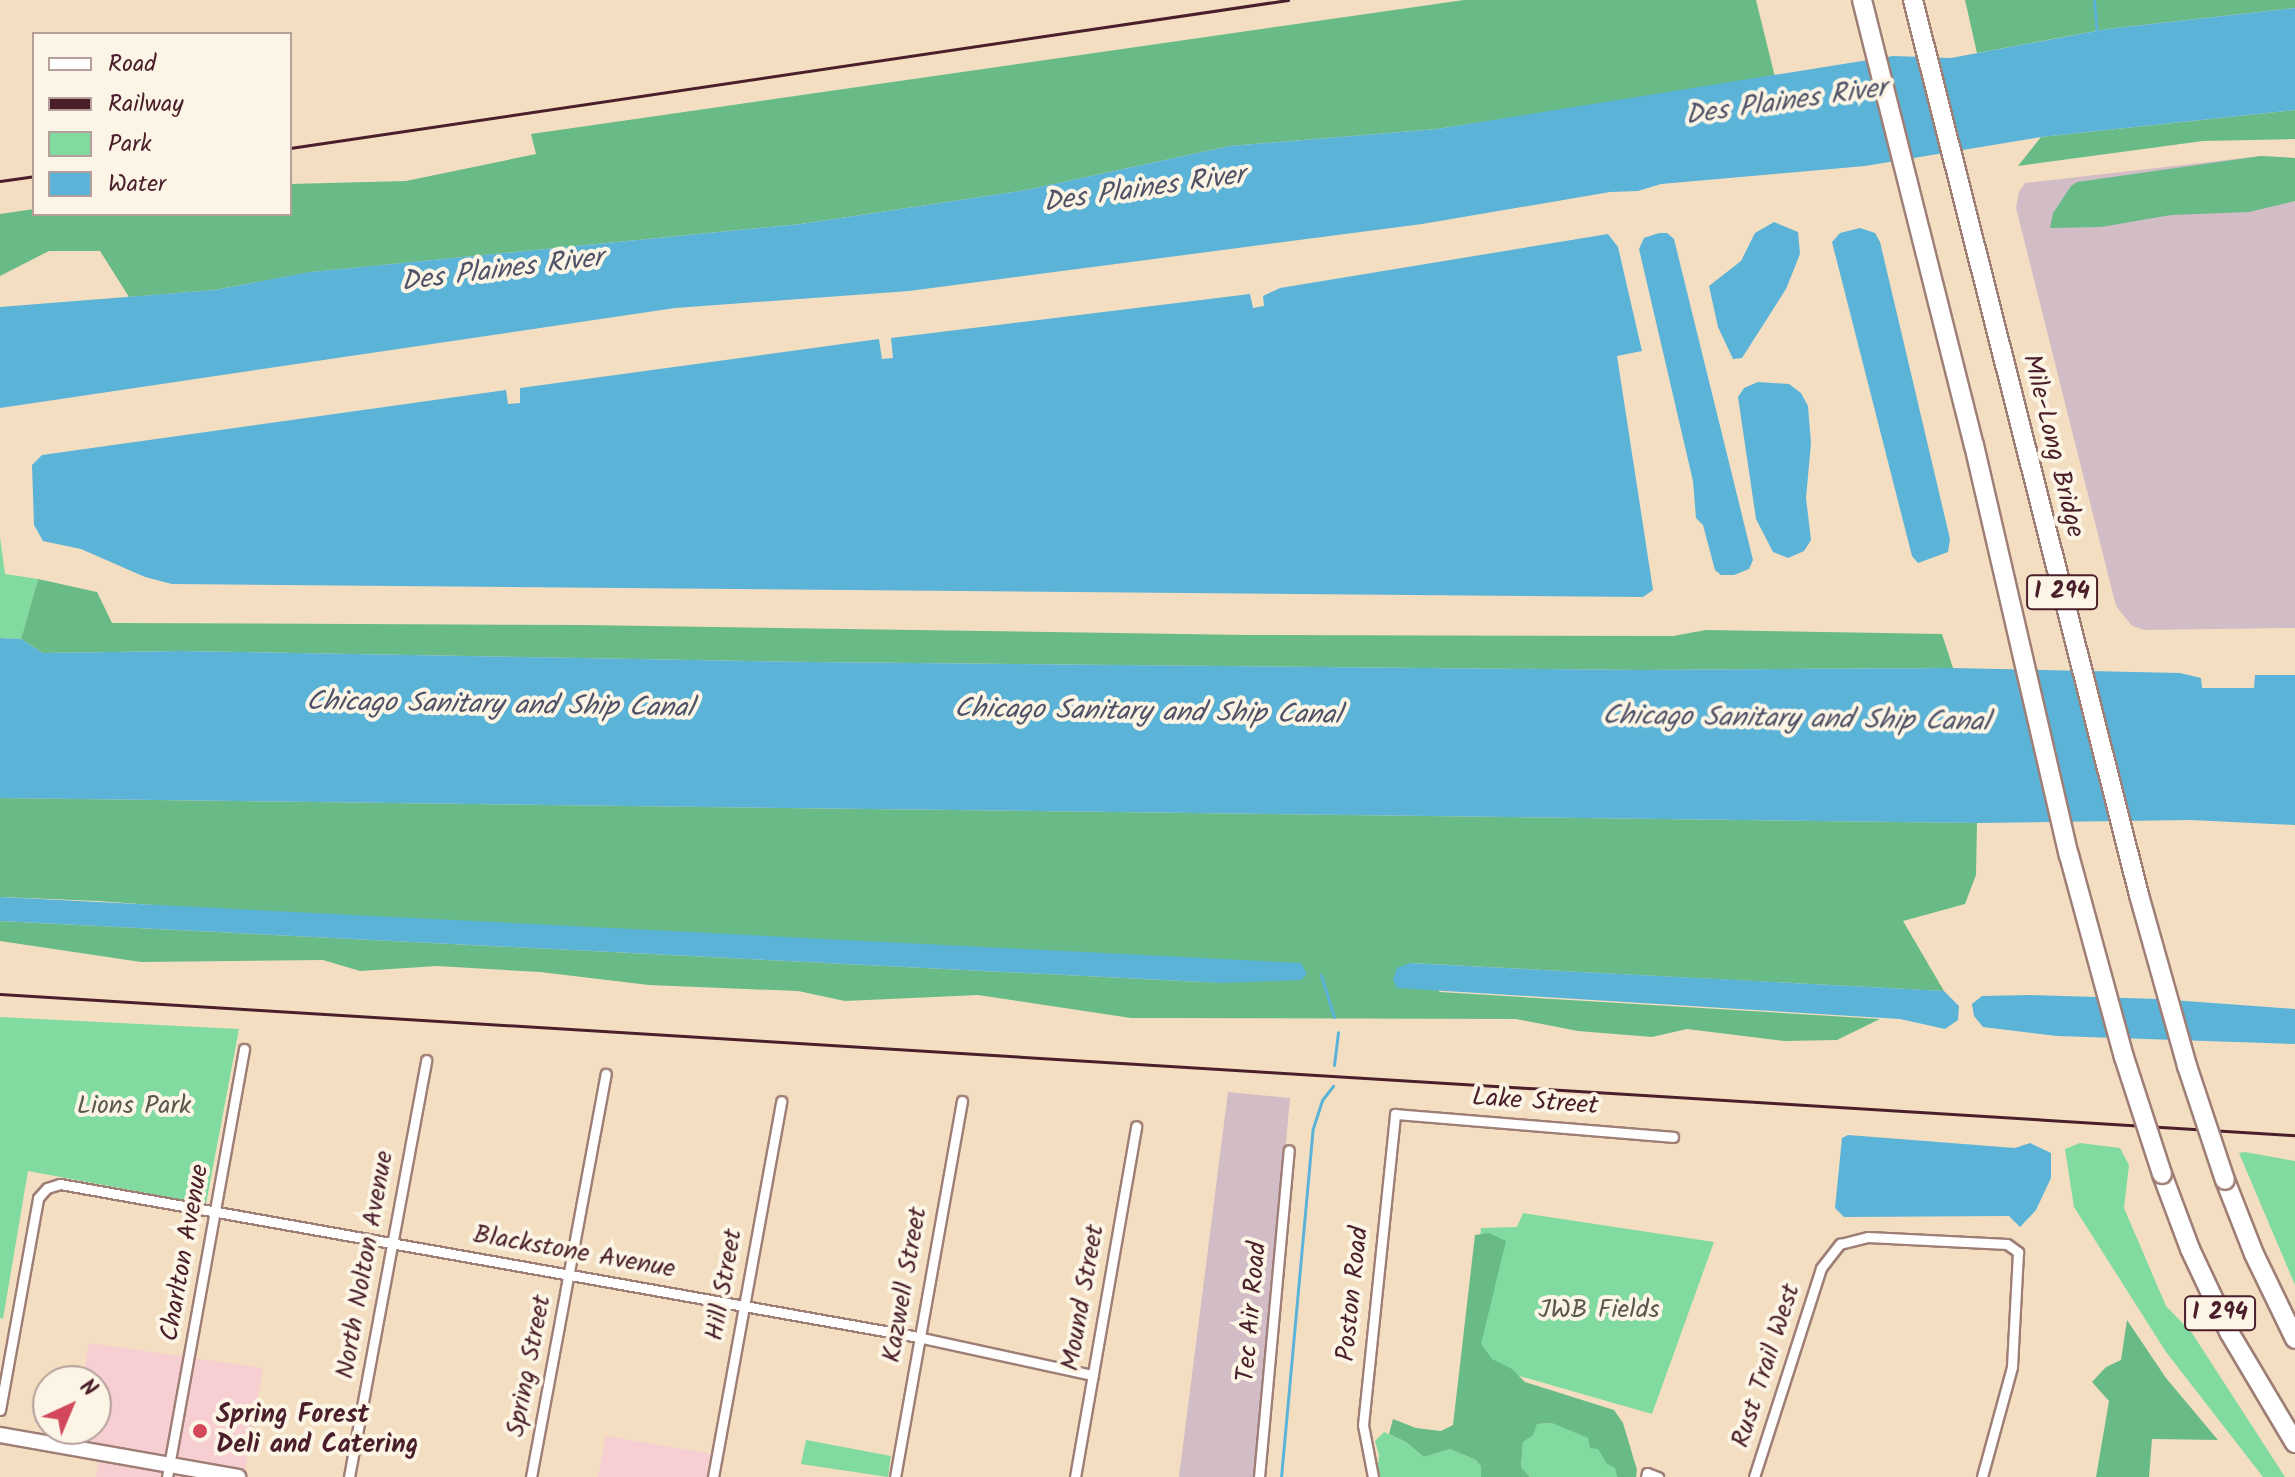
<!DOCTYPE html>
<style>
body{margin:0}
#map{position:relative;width:2295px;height:1477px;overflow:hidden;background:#f4dec1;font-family:Kalam,sans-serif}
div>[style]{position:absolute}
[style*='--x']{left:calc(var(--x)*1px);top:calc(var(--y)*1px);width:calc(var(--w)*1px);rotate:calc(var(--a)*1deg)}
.built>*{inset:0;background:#f7cfd3}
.industrial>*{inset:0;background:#d2bdc7}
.green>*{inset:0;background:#81dba1}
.forest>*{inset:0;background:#68bb87}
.water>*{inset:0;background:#5bb3d8}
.stream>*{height:3px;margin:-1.5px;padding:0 1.5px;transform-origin:1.5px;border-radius:1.5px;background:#5bb3d8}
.roads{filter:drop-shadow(2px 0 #9f7e76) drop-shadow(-2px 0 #9f7e76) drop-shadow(0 2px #9f7e76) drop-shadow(0 -2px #9f7e76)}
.minor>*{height:9px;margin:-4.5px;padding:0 4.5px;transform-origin:4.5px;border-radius:4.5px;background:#fff}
.primary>*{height:14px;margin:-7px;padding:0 7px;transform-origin:7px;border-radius:7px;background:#fff}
.motorway>*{height:18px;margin:-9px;padding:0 9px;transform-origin:9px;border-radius:9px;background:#fff}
.rail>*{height:3px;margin:-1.5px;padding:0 1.5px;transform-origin:1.5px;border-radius:1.5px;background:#4a1f2b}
.bridges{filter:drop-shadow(2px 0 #9f7e76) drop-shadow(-2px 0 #9f7e76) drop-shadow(0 2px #9f7e76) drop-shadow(0 -2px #9f7e76)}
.motorway-bridge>*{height:18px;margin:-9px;padding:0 9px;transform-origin:9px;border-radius:9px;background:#fff}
.dots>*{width:22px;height:22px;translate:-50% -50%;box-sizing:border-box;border:4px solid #fcf5e5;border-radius:50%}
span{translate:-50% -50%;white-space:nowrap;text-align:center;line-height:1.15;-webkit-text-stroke:8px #fcf5e5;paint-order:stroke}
.shield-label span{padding:2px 6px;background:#fcf5e5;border:2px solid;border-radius:6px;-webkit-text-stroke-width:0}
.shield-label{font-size:24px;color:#4a1f2b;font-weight:700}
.street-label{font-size:26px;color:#4a1f2b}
.park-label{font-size:26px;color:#5a574e}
.poi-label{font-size:26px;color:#4a1f2b;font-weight:700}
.left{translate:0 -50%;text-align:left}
.water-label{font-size:28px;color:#505368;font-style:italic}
.legend{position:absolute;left:32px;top:32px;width:260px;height:184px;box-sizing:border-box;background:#fcf5e5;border:2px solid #b59f9b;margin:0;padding:10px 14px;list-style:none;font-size:24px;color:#4a1f2b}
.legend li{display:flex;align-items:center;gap:16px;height:40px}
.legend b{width:40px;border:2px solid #b59f9b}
.north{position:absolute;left:32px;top:1365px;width:80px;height:80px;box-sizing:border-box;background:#fcf5e5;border:2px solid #b59f9b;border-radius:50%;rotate:44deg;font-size:22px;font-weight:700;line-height:32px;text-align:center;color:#4a1f2b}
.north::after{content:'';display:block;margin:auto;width:28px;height:36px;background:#d1495b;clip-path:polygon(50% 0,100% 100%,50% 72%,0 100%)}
</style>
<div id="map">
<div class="built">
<div style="clip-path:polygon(89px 1343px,263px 1368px,244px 1474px,72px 1445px,74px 1429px,96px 1429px,96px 1381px,82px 1381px)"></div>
<div style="clip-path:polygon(606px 1436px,713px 1454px,710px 1477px,598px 1477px)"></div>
<div style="clip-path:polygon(100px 1454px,234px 1477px,96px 1477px)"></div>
</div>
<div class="industrial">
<div style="clip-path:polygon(2261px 156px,2295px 158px,2295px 628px,2145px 630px,2132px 626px,2116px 606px,2016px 208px,2019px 192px,2025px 183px)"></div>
<div style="clip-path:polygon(1228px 1092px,1290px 1098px,1256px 1477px,1179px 1477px)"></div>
</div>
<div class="green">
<div style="clip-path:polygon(0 537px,5px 574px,38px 579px,21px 639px,0 638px)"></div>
<div style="clip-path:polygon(0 1017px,239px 1029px,206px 1204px,28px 1171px,3px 1319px,0 1318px)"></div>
<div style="clip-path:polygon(2080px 1143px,2120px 1148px,2129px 1165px,2124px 1208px,2166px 1306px,2192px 1333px,2285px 1477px,2263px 1477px,2166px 1352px,2074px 1207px,2065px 1149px)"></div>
<div style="clip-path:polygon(2245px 1152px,2295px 1161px,2295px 1285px,2239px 1153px)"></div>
<div style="clip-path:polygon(1523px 1213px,1714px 1242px,1652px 1414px,1467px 1361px,1481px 1228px,1517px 1227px)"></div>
<div style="clip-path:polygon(1553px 1423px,1589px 1438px,1615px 1467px,1617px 1477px,1530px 1477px,1521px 1467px,1523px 1442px,1537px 1424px)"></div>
<div style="clip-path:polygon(1384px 1432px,1406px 1442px,1424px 1457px,1450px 1449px,1476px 1460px,1481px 1466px,1481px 1477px,1377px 1477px,1379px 1455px,1375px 1441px)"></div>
<div style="clip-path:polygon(806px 1440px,891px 1456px,888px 1477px,801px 1464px)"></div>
</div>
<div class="forest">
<div style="clip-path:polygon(1464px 0,1756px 0,1775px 77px,1437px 129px,1230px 146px,1026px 190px,801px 224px,311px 272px,215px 290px,129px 297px,100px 251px,49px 251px,0 276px,0 214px,34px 209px,34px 214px,290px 214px,290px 184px,406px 181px,536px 154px,531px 134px)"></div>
<div style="clip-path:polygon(1965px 0,2295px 0,2295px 8px,2107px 29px,1977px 53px)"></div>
<div style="clip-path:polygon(2295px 110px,2295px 139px,2203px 141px,2018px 166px,2041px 137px)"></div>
<div style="clip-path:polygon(2261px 156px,2295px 158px,2295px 201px,2249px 212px,2171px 215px,2101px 227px,2050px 228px,2053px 213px,2071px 186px,2077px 182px)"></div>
<div style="clip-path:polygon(38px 579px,97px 592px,112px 623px,583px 625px,1248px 635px,1673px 636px,1706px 630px,1942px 634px,1953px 668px,1641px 670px,812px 662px,182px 651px,43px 653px,21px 639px)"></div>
<div style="clip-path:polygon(0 798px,1977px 823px,1976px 875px,1965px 904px,1903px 921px,1944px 991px,1410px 963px,1440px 992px,1880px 1019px,1837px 1040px,1785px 1041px,1687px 1029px,1652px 1037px,1578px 1031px,1516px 1019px,1131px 1018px,978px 995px,845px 1001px,798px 991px,649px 985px,540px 972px,437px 966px,360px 971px,323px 960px,141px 962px,0 941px,0 921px,1222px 983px,98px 901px,0 897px)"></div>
<div style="clip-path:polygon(1489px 1233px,1506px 1241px,1481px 1344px,1492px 1359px,1512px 1369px,1525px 1382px,1614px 1410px,1623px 1423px,1637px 1470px,1636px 1477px,1617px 1477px,1615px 1468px,1607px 1464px,1598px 1449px,1590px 1448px,1588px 1438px,1552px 1423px,1537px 1424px,1533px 1435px,1523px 1442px,1521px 1467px,1530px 1477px,1481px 1477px,1481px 1466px,1476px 1460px,1450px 1449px,1424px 1457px,1406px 1442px,1389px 1434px,1393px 1419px,1416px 1428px,1441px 1431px,1453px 1425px,1475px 1235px)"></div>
<div style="clip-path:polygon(2127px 1320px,2166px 1378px,2218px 1440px,2152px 1439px,2149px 1477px,2096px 1477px,2109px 1401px,2092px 1382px,2106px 1367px,2121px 1360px)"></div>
</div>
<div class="water">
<div style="clip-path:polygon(2295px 8px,2295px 110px,2041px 137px,1865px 166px,1661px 184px,1638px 191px,1610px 192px,1422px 224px,909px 291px,675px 308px,0 408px,0 307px,215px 290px,310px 272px,801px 224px,1026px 190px,1230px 146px,1437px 129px,1893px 56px,1951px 58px,2107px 29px)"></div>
<div style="clip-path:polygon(1774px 222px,1798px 232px,1800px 254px,1786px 289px,1742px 358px,1733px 359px,1718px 327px,1709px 286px,1741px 261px,1755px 233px)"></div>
<div style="clip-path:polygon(1860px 228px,1875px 233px,1880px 242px,1950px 539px,1948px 552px,1918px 563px,1912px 556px,1832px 242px,1840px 233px)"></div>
<div style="clip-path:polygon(1659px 233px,1667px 233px,1674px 239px,1753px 560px,1749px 569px,1734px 575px,1721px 575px,1715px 570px,1703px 525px,1696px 518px,1693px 481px,1639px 249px,1644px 238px)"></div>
<div style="clip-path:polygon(1608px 234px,1618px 247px,1642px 351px,1617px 356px,1653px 590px,1643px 597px,172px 584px,145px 577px,81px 549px,43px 541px,34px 525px,32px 465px,42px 455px,506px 390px,508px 404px,520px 403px,520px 388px,879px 339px,882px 359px,893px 358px,891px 338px,1250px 294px,1253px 308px,1264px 306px,1263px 296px,1280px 288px)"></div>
<div style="clip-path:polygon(1758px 382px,1789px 384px,1801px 393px,1808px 406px,1811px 443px,1806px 498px,1811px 540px,1804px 551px,1788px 558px,1773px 552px,1756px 519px,1738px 397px,1744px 388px)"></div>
<div style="clip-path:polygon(0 638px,21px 639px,43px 653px,182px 651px,812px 662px,1641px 670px,1953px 668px,2180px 673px,2201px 678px,2202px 688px,2254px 688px,2255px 675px,2295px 675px,2295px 825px,2191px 820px,1977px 823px,0 798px)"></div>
<div style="clip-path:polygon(0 897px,1301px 963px,1307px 974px,1301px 980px,1222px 983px,0 921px)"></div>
<div style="clip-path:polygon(1410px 963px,1927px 990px,1944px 991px,1959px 1006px,1958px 1020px,1945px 1029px,1900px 1019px,1397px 988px,1393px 979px,1397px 968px)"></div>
<div style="clip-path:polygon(2028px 995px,2158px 999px,2295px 1009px,2295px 1044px,2057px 1036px,1983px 1027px,1974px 1016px,1972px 1004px,1982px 996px)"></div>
<div style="clip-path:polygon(1848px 1135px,2015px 1148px,2030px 1143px,2051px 1153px,2051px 1178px,2036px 1210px,2020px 1227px,2009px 1216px,1844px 1217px,1835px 1208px,1842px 1138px)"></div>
</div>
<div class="stream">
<div style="--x:2094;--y:0;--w:32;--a:85"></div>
<div style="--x:1321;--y:975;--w:44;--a:72.8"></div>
<div style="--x:1334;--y:1065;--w:33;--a:-83"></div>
<div style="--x:1281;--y:1477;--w:350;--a:-84.8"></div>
<div style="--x:1313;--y:1128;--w:29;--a:-72"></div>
<div style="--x:1322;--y:1100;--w:18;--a:-52"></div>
</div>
<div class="roads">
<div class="minor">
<div style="--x:0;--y:1410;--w:215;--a:-79.8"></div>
<div style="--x:38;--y:1198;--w:13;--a:-48"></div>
<div style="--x:47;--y:1188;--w:14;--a:-17"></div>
<div style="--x:60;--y:1184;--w:872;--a:10.11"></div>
<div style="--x:918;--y:1337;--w:179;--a:12.3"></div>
<div style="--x:167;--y:1477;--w:435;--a:-79.8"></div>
<div style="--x:349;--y:1477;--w:424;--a:-79.5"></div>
<div style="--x:531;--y:1477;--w:410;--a:-79.5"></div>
<div style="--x:713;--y:1477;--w:382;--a:-79.7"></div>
<div style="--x:895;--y:1477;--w:382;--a:-79.9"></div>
<div style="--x:1075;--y:1477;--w:356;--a:-80.1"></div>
<div style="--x:1259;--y:1477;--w:328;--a:-84.8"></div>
<div style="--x:1373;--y:1477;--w:53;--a:-100.9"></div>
<div style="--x:1363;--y:1425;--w:313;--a:-84.1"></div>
<div style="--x:1395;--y:1114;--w:279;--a:4.7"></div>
<div style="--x:1646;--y:1477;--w:4;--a:-76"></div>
<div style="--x:1647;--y:1473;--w:12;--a:20"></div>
<div style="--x:1754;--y:1477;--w:219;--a:-72.2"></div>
<div style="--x:1821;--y:1268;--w:31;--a:-52"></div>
<div style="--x:1840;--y:1244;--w:29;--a:-14"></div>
<div style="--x:1868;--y:1237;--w:139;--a:2.9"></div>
<div style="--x:2007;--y:1244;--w:14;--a:36"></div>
<div style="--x:2018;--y:1252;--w:115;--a:93"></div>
<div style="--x:2012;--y:1367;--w:114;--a:105.3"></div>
</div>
<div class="primary">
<div style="--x:0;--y:1435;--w:242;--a:10"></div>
</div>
<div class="motorway">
<div style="--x:2162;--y:1174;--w:80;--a:69.5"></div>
<div style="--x:2190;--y:1249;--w:92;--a:64.8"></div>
<div style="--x:2229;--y:1332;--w:129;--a:59.3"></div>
<div style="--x:2225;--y:1180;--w:79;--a:68.6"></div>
<div style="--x:2254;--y:1254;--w:94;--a:64.2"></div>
</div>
</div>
<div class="rail">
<div style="--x:290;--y:148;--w:1009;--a:-8.44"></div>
<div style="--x:0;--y:181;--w:34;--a:-8"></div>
<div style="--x:0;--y:994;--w:2299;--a:3.52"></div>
</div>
<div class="bridges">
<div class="motorway-bridge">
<div style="--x:1862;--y:0;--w:459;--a:75.9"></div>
<div style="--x:1974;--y:445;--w:421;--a:77"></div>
<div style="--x:2069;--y:855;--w:209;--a:74.8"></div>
<div style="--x:2124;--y:1057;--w:123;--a:72"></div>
<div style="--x:1913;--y:0;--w:923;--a:75.83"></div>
<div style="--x:2139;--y:895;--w:178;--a:74.3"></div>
<div style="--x:2187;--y:1066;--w:120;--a:71.6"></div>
</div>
</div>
<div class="dots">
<div style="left:200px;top:1431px;background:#d1495b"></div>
</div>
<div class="shield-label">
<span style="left:2062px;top:592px">I 294</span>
<span style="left:2220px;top:1313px">I 294</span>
</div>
<div class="street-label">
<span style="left:2052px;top:446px;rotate:76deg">Mile-Long Bridge</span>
<span style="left:1535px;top:1103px;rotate:4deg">Lake Street</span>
<span style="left:186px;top:1253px;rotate:-80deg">Charlton Avenue</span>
<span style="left:574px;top:1253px;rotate:10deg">Blackstone Avenue</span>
<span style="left:366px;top:1265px;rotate:-80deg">North Nolton Avenue</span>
<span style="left:725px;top:1285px;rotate:-80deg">Hill Street</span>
<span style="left:906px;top:1285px;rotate:-80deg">Kazwell Street</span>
<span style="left:1354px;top:1294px;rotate:-84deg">Poston Road</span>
<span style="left:1084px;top:1298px;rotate:-80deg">Mound Street</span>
<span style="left:1253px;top:1312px;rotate:-85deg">Tec Air Road</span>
<span style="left:530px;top:1366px;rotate:-79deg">Spring Street</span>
<span style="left:1767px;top:1366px;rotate:-72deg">Rust Trail West</span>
</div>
<div class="park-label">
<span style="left:134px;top:1107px">Lions Park</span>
<span style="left:1599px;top:1311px">JWB Fields</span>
</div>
<div class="poi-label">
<span class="left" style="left:216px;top:1431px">Spring Forest<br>Deli and Catering</span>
</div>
<div class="water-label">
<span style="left:1786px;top:103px;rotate:-8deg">Des Plaines River</span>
<span style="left:1144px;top:190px;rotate:-8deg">Des Plaines River</span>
<span style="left:502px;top:271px;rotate:-7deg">Des Plaines River</span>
<span style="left:500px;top:706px;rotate:1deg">Chicago Sanitary and Ship Canal</span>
<span style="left:1148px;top:713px;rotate:1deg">Chicago Sanitary and Ship Canal</span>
<span style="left:1796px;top:720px;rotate:1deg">Chicago Sanitary and Ship Canal</span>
</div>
<ul class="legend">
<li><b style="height:10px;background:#fff"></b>Road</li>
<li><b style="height:10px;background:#4a1f2b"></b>Railway</li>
<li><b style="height:22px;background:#81dba1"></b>Park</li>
<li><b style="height:22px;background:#5bb3d8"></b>Water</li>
</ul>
<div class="north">N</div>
</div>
